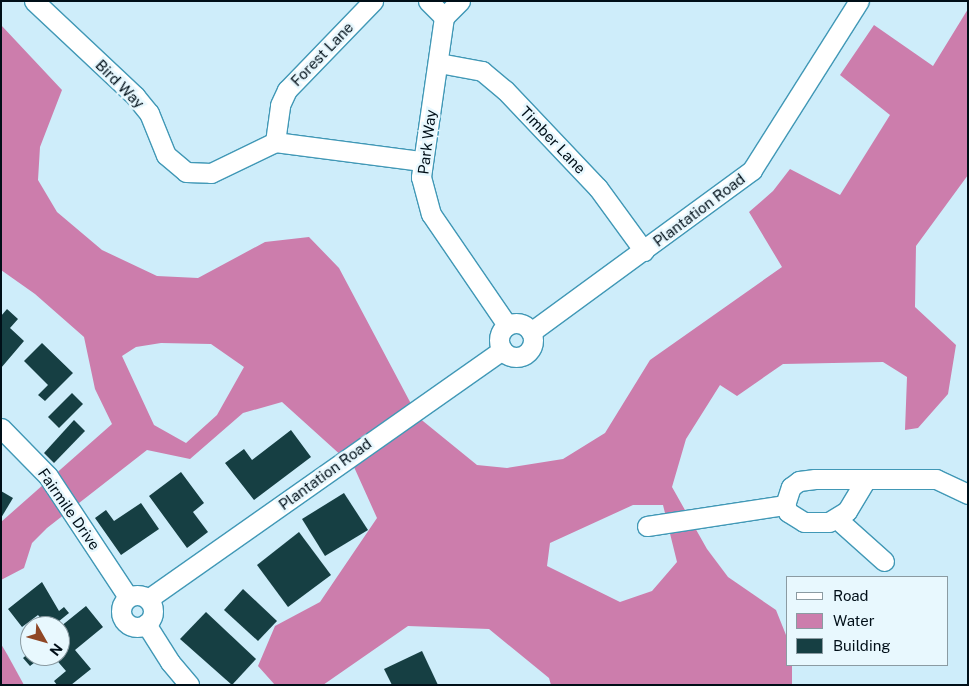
<!DOCTYPE html>
<style>
body{margin:0}
#map{position:relative;width:969px;height:686px;overflow:hidden;background:#ceedfa;font-family:"Public Sans",sans-serif}
div>[style]{position:absolute}
[style*='--x']{left:calc(var(--x)*1px);top:calc(var(--y)*1px);width:calc(var(--w)*1px);rotate:calc(var(--a)*1deg)}
.water>*{inset:0;background:#cc7dac}
.building>*{inset:0;background:#163f43}
.roads{filter:drop-shadow(1px 0 #4198b6) drop-shadow(-1px 0 #4198b6) drop-shadow(0 1px #4198b6) drop-shadow(0 -1px #4198b6)}
.minor>*{height:19px;margin:-9.5px;padding:0 9.5px;transform-origin:9.5px;border-radius:9.5px;background:#fff}
.minor>.ring{margin:-9.5px;padding:0;box-sizing:content-box;background:none;border:19px solid #fff;border-radius:50%}
span{translate:-50% -50%;white-space:nowrap;text-align:center;line-height:1.15;-webkit-text-stroke:5px #e8f8fe;paint-order:stroke}
.street-label{font-size:15px;color:#000f18}
.frame{position:absolute;inset:0;border:2px solid #000f18;pointer-events:none}
.legend{position:absolute;left:786px;top:576px;width:162px;height:90px;box-sizing:border-box;background:#e8f8fe;border:1px solid #8b9ba2;margin:0;padding:6px 9px;list-style:none;font-size:15px;color:#000f18}
.legend li{display:flex;align-items:center;gap:10px;height:25px}
.legend b{width:25px;border:1px solid #8b9ba2}
.north{position:absolute;left:20px;top:616px;width:50px;height:50px;box-sizing:border-box;background:#e8f8fe;border:1px solid #8b9ba2;border-radius:50%;rotate:128deg;font-size:14px;font-weight:700;line-height:20px;text-align:center;color:#000f18}
.north::after{content:'';display:block;margin:auto;width:18px;height:22px;background:#8f4726;clip-path:polygon(50% 0,100% 100%,50% 72%,0 100%)}
</style>
<div id="map">
<div class="water">
<div style="clip-path:polygon(evenodd,968px 9px,968px 175px,916px 246px,915px 307px,956px 345px,948px 394px,918px 428px,905px 430px,907px 377px,883px 362px,783px 364px,737px 396px,720px 385px,686px 439px,672px 487px,707px 549px,728px 577px,776px 610px,788px 640px,788px 665px,792px 665px,792px 685px,551px 685px,549px 678px,489px 629px,408px 626px,323px 685px,275px 685px,258px 666px,275px 626px,320px 602px,377px 518px,354px 467px,282px 402px,243px 413px,190px 459px,147px 450px,47px 528px,32px 543px,24px 568px,1px 580px,1px 522px,112px 424px,95px 389px,84px 337px,35px 294px,1px 270px,1px 25px,62px 90px,40px 147px,38px 180px,57px 212px,102px 250px,157px 276px,198px 278px,265px 242px,309px 237px,339px 268px,418px 417px,477px 465px,507px 468px,563px 459px,605px 433px,650px 360px,782px 267px,749px 212px,773px 191px,790px 169px,840px 195px,890px 115px,840px 75px,874px 25px,933px 66px,968px 9px,161px 343px,211px 344px,244px 367px,217px 415px,186px 443px,154px 425px,122px 356px,136px 347px,161px 343px,968px 9px,633px 505px,663px 505px,677px 562px,652px 591px,620px 602px,547px 566px,550px 543px,633px 505px)"></div>
<div style="clip-path:polygon(1px 644px,7px 654px,24px 685px,1px 685px)"></div>
</div>
<div class="building">
<div style="clip-path:polygon(7px 309px,18px 319px,10px 328px,24px 341px,1px 368px,1px 316px)"></div>
<div style="clip-path:polygon(42px 343px,73px 373px,45px 401px,38px 395px,48px 385px,24px 361px)"></div>
<div style="clip-path:polygon(72px 393px,83px 404px,59px 428px,48px 417px)"></div>
<div style="clip-path:polygon(74px 420px,85px 431px,54px 463px,44px 453px)"></div>
<div style="clip-path:polygon(291px 430px,311px 457px,254px 500px,225px 463px,244px 449px,252px 460px)"></div>
<div style="clip-path:polygon(181px 472px,204px 503px,193px 512px,208px 532px,187px 548px,149px 496px)"></div>
<div style="clip-path:polygon(1px 491px,13px 498px,1px 518px)"></div>
<div style="clip-path:polygon(344px 493px,368px 530px,325px 556px,302px 519px)"></div>
<div style="clip-path:polygon(141px 503px,159px 529px,121px 555px,95px 518px,106px 510px,114px 521px)"></div>
<div style="clip-path:polygon(299px 532px,331px 575px,288px 607px,257px 565px)"></div>
<div style="clip-path:polygon(42px 582px,59px 611px,64px 607px,69px 613px,53px 626px,47px 626px,38px 615px,22px 627px,8px 609px)"></div>
<div style="clip-path:polygon(243px 589px,277px 621px,258px 641px,224px 610px)"></div>
<div style="clip-path:polygon(86px 606px,103px 627px,75px 650px,91px 669px,71px 685px,57px 685px,54px 681px,66px 671px,53px 656px,60px 656px,60px 627px)"></div>
<div style="clip-path:polygon(206px 612px,256px 659px,232px 685px,180px 639px)"></div>
<div style="clip-path:polygon(422px 651px,438px 685px,392px 685px,384px 669px)"></div>
<div style="clip-path:polygon(30px 652px,30px 656px,43px 656px,30px 666px,23px 658px)"></div>
</div>
<div class="roads">
<div class="minor">
<div style="--x:34;--y:1;--w:139;--a:43.2"></div>
<div style="--x:135;--y:96;--w:22;--a:51"></div>
<div style="--x:149;--y:113;--w:45;--a:68"></div>
<div style="--x:166;--y:155;--w:26;--a:40"></div>
<div style="--x:186;--y:172;--w:25;--a:2"></div>
<div style="--x:211;--y:173;--w:71;--a:-25.8"></div>
<div style="--x:275;--y:142;--w:148;--a:7.4"></div>
<div style="--x:428;--y:1;--w:23;--a:45"></div>
<div style="--x:460;--y:1;--w:23;--a:135"></div>
<div style="--x:444;--y:17;--w:162;--a:98.2"></div>
<div style="--x:421;--y:177;--w:38;--a:75"></div>
<div style="--x:431;--y:214;--w:135;--a:55.6"></div>
<div style="--x:439;--y:63;--w:44;--a:10.5"></div>
<div style="--x:482;--y:71;--w:30;--a:40"></div>
<div style="--x:505;--y:90;--w:135;--a:46.5"></div>
<div style="--x:598;--y:188;--w:78;--a:53.9"></div>
<div style="--x:275;--y:142;--w:37;--a:-82"></div>
<div style="--x:280;--y:105;--w:17;--a:-65"></div>
<div style="--x:287;--y:90;--w:124;--a:-46"></div>
<div class="ring" style="left:499px;top:323px;width:15px;height:15px"></div>
<div style="--x:531;--y:332;--w:274;--a:-36.2"></div>
<div style="--x:752;--y:170;--w:200;--a:-57.7"></div>
<div style="--x:1;--y:428;--w:67;--a:45.6"></div>
<div style="--x:48;--y:476;--w:145;--a:56.5"></div>
<div style="--x:865;--y:481;--w:35;--a:121"></div>
<div style="--x:847;--y:511;--w:21;--a:149"></div>
<div style="--x:829;--y:522;--w:25;--a:180"></div>
<div style="--x:804;--y:522;--w:19;--a:-148"></div>
<div style="--x:788;--y:512;--w:8;--a:-113"></div>
<div style="--x:785;--y:505;--w:19;--a:-72"></div>
<div style="--x:791;--y:487;--w:10;--a:-37"></div>
<div style="--x:799;--y:481;--w:16;--a:-7"></div>
<div style="--x:815;--y:479;--w:121;--a:0"></div>
<div style="--x:936;--y:479;--w:35;--a:25"></div>
<div style="--x:837;--y:519;--w:63;--a:41.8"></div>
<div style="--x:647;--y:526;--w:140;--a:-8.7"></div>
<div class="ring" style="left:121px;top:595px;width:13px;height:13px"></div>
<div style="--x:148;--y:599;--w:433;--a:-35.1"></div>
<div style="--x:146;--y:624;--w:45;--a:57.7"></div>
<div style="--x:170;--y:662;--w:30;--a:50"></div>
</div>
</div>
<div class="street-label">
<span style="left:322px;top:54px;rotate:-46deg">Forest Lane</span>
<span style="left:120px;top:84px;rotate:45deg">Bird Way</span>
<span style="left:553px;top:140px;rotate:46deg">Timber Lane</span>
<span style="left:427px;top:142px;rotate:-83deg">Park Way</span>
<span style="left:699px;top:210px;rotate:-37deg">Plantation Road</span>
<span style="left:325px;top:474px;rotate:-36deg">Plantation Road</span>
<span style="left:69px;top:509px;rotate:55deg">Fairmile Drive</span>
</div>
<div class="frame"></div>
<ul class="legend">
<li><b style="height:6px;background:#fff"></b>Road</li>
<li><b style="height:14px;background:#cc7dac"></b>Water</li>
<li><b style="height:14px;background:#163f43"></b>Building</li>
</ul>
<div class="north">N</div>
</div>
